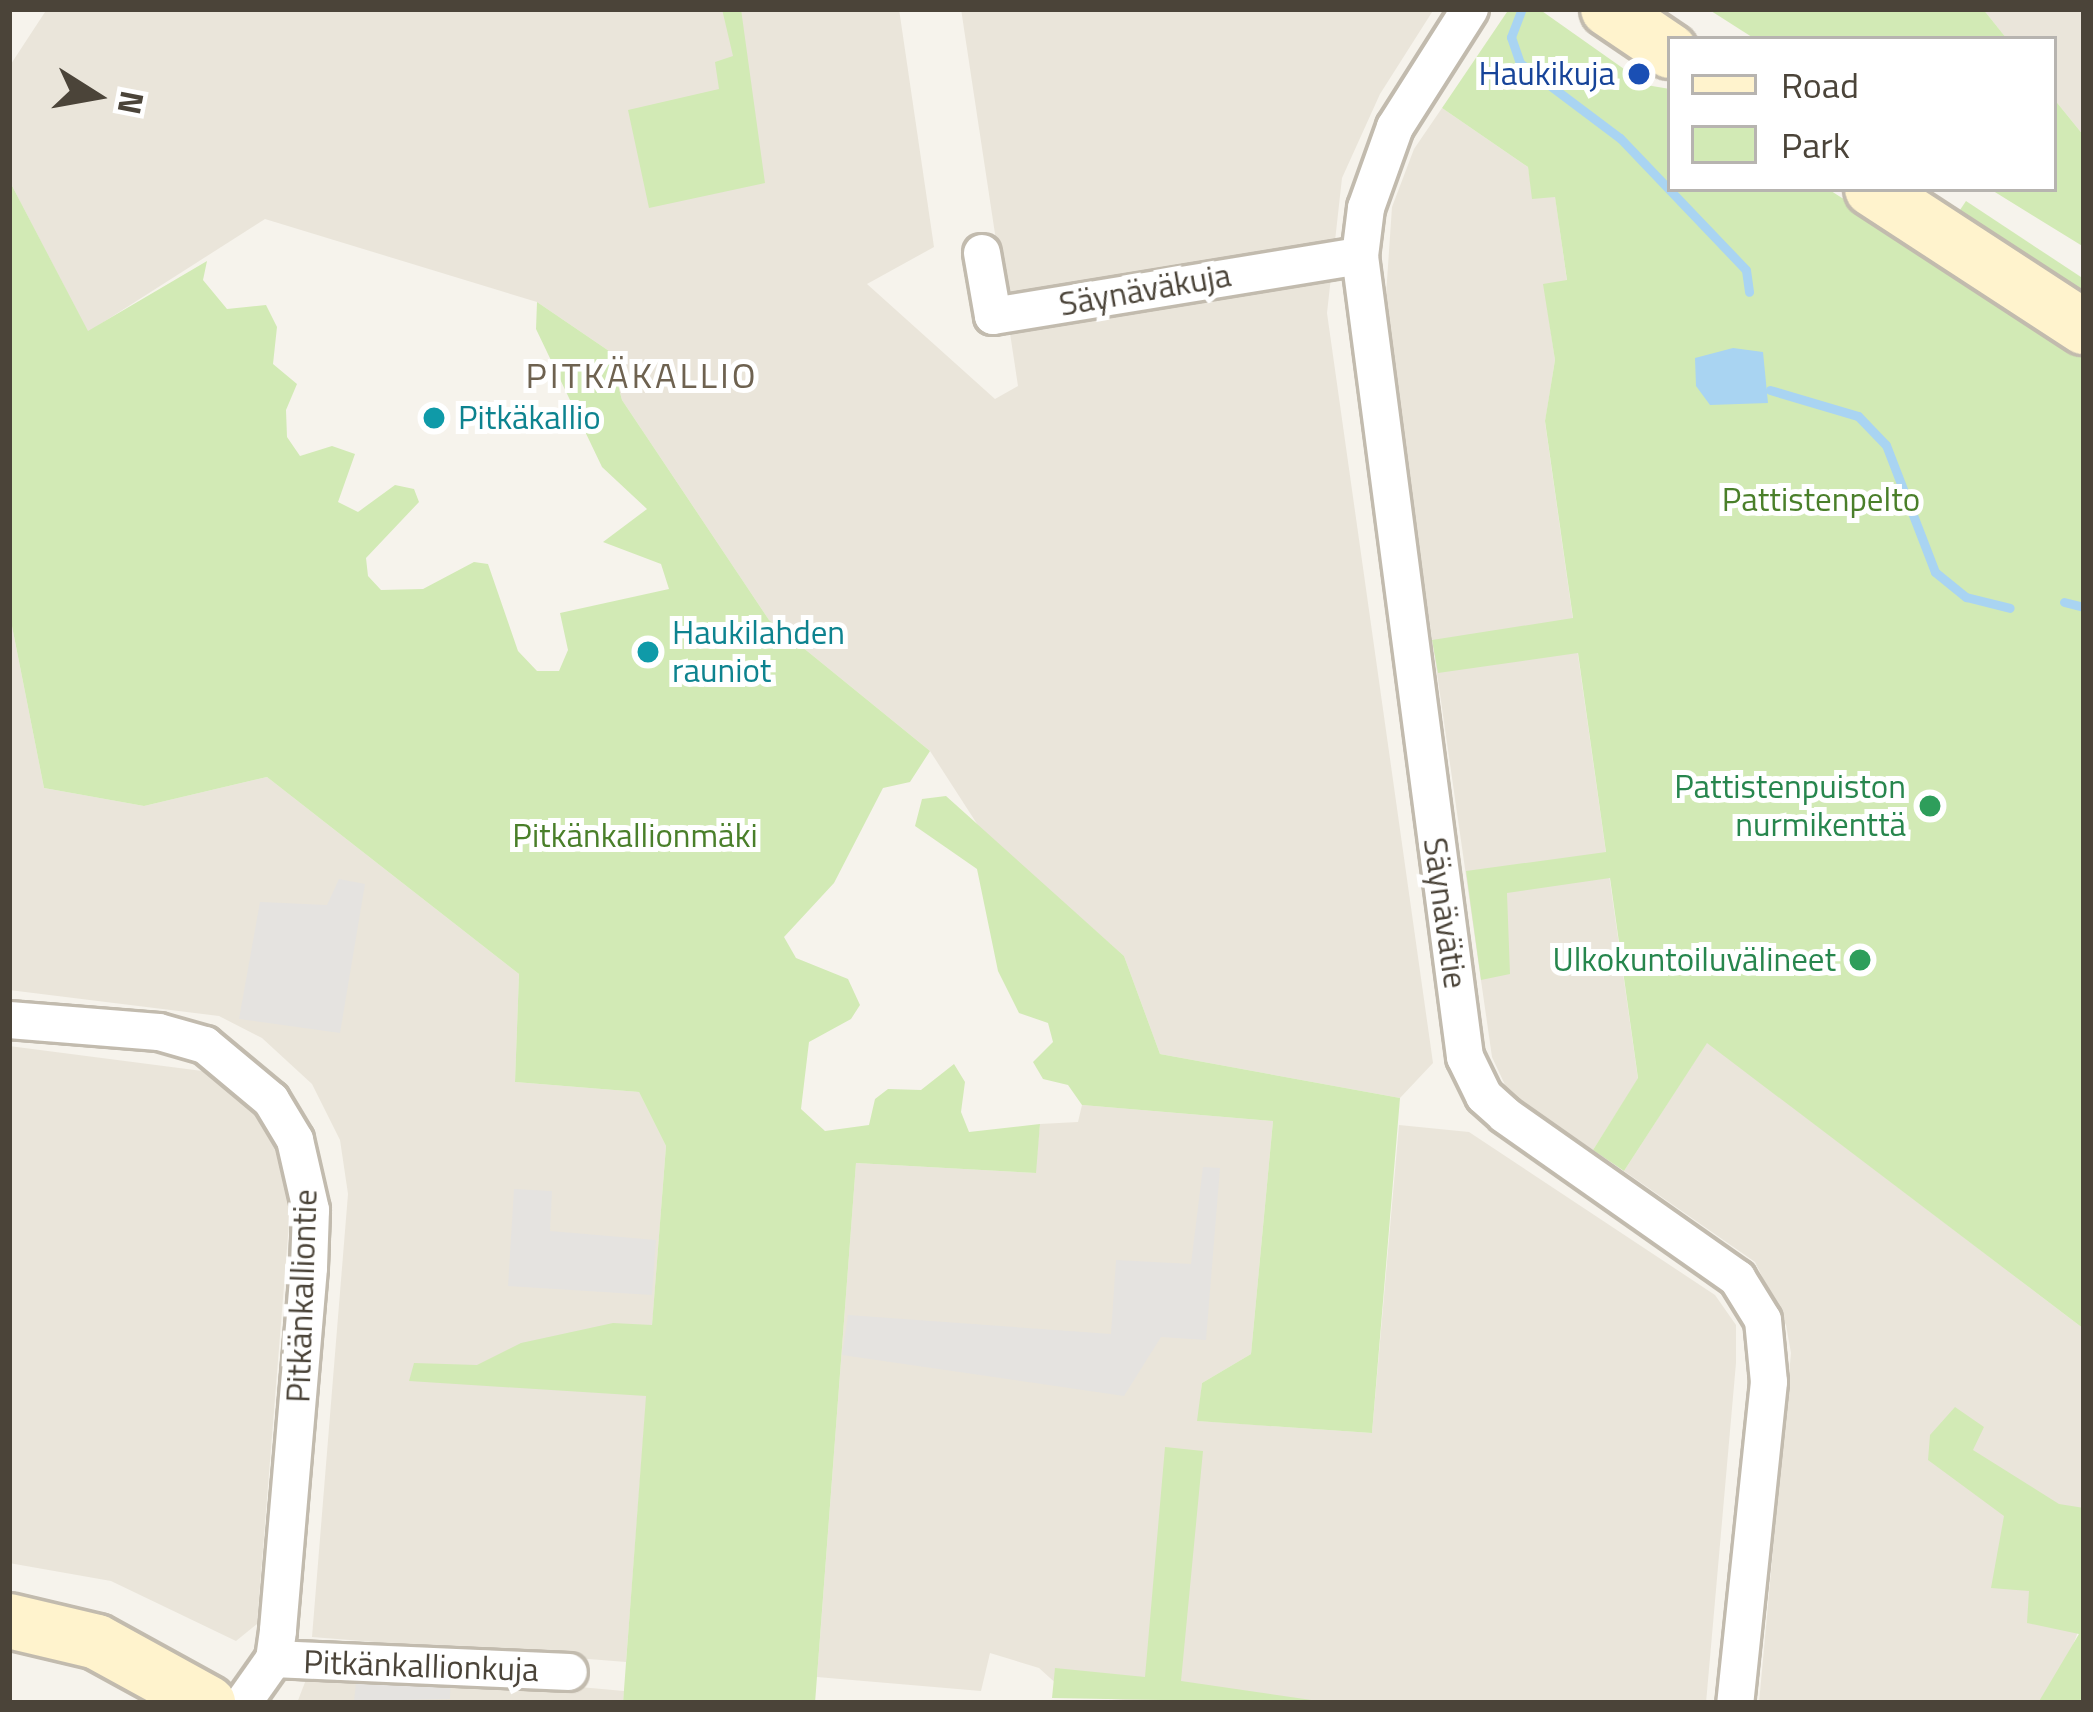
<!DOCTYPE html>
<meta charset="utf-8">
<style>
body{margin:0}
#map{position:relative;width:2093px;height:1712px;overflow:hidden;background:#f6f3ec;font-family:"Titillium Web",sans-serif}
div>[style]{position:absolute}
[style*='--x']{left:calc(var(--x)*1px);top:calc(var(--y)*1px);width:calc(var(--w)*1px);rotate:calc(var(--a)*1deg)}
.residential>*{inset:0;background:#eae5da}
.green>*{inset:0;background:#d2eab5}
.parking>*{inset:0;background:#e5e3e0}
.water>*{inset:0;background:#a9d4f2}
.stream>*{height:9px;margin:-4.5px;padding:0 4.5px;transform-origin:4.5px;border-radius:4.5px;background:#a9d4f2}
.roads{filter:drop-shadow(3px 0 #c2bbae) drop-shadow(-3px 0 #c2bbae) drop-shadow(0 3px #c2bbae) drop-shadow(0 -3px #c2bbae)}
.street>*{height:36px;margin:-18px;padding:0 18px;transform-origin:18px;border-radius:18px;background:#fff}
.secondary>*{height:54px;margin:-27px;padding:0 27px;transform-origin:27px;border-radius:27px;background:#fff3cd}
.dots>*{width:33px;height:33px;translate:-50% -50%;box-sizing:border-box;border:6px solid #fff;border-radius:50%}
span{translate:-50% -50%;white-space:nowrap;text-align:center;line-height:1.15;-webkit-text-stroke:10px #fff;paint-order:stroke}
.transit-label{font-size:33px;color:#164399}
.right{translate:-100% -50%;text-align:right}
.street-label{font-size:33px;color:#4b4439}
.culture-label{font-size:33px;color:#0d838f}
.left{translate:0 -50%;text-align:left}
.park-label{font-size:33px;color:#4a7f2a}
.leisure-label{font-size:33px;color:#27864d}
.neighbourhood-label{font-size:36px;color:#6e6250;letter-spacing:3px}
.frame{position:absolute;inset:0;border:12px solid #4b4439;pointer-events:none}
.legend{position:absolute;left:1667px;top:36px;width:390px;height:156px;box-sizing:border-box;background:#fff;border:3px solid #b7b4b0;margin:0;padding:15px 21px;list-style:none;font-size:36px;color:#4b4439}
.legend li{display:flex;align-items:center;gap:24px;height:60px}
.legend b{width:60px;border:3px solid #b7b4b0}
.north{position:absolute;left:36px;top:36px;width:120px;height:120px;-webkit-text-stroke:9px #fff;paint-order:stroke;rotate:101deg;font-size:33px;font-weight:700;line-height:48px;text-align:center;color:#4b4439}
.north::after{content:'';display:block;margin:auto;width:42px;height:54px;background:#4b4439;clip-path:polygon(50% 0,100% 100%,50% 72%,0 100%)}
</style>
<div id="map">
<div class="residential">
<div style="clip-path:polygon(47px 9px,899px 9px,934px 247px,867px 284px,995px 399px,1018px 386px,961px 9px,1434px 9px,1380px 94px,1342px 178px,1327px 313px,1433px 1063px,1400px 1098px,1160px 1054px,1124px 956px,981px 830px,930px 751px,769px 620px,622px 400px,609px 351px,537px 302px,265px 219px,88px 332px,9px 180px,9px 67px)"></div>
<div style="clip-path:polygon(1983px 9px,2084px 9px,2084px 136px,2054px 99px,2054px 39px,2007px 39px)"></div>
<div style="clip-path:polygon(1442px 108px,1528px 167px,1533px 198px,1555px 196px,1567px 281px,1544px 285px,1555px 360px,1545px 422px,1638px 1079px,1593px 1150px,1530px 1110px,1506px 1087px,1492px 1057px,1385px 310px,1392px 207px,1414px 149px)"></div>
<div style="clip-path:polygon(9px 611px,44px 788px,144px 806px,267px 777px,519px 974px,515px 1082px,639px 1092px,666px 1146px,626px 1662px,312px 1637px,348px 1194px,340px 1140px,312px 1084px,262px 1038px,219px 1016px,9px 990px)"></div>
<div style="clip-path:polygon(1707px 1042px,2084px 1329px,2084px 1616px,2062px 1674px,2038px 1703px,1759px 1703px,1791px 1353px,1786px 1325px,1755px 1262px,1624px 1171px)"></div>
<div style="clip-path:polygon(9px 1046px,210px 1072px,269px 1122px,285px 1156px,291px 1198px,257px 1624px,236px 1641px,111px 1581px,9px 1563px)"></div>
<div style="clip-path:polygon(1082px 1105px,1273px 1121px,1251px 1354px,1202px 1383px,1198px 1421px,1372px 1433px,1399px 1125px,1469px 1132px,1715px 1295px,1736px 1325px,1736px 1363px,1706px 1703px,1167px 1703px,1070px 1696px,1039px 1668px,990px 1653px,981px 1691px,817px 1677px,856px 1163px,1035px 1173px,1040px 1124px,1078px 1122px)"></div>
<div style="clip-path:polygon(307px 1677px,481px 1678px,624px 1691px,623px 1703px,297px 1703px)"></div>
</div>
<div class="green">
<div style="clip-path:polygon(722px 9px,741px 9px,765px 183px,649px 208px,628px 110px,719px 89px,715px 62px,733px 56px)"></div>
<div style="clip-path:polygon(1509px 9px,1539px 9px,1624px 69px,1628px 82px,1670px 89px,1670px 189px,1828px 189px,2084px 353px,2084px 1329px,1707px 1043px,1624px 1171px,1593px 1150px,1638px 1078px,1610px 878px,1507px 893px,1510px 974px,1481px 980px,1466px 871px,1606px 852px,1578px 653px,1438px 673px,1432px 640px,1573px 618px,1545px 421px,1555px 360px,1543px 284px,1567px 280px,1555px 197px,1532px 199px,1528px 167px,1442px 108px)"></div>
<div style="clip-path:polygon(1708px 9px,1983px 9px,2007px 39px,1755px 39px)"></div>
<div style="clip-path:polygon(2054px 99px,2084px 136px,2084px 247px,1990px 189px,2054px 189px)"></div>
<div style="clip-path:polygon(9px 180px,88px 331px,207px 261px,203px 280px,227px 309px,266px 305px,277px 327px,273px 364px,297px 384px,286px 410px,287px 437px,300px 456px,332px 446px,355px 454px,338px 502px,358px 512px,395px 485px,414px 489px,419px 502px,366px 558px,368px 576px,381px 590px,423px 589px,474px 562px,488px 564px,518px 651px,537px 671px,559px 671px,568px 650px,560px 613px,669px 589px,661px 564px,603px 542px,647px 509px,602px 467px,536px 329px,537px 302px,609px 351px,622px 400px,769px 620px,930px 751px,910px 782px,883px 788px,834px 883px,784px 937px,796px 958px,848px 979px,860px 1005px,851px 1019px,809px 1042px,801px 1109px,825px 1131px,869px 1125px,875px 1099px,888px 1089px,921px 1090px,954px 1064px,965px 1082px,961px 1112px,969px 1132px,1040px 1124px,1036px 1173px,856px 1163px,815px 1703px,623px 1703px,646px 1396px,409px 1381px,414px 1363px,477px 1365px,521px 1343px,613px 1323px,652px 1325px,666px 1146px,639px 1092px,515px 1082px,519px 974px,267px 777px,144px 806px,44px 788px,9px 611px)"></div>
<div style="clip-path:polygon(1966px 201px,2084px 279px,2084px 306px,1958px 213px)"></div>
<div style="clip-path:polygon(946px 796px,1124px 956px,1160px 1054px,1400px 1098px,1372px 1433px,1197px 1421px,1202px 1383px,1251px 1354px,1273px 1121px,1082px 1105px,1068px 1085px,1043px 1079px,1033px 1062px,1053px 1042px,1048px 1023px,1019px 1013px,998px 971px,977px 869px,915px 826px,922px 799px)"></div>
<div style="clip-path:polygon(1955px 1407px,1984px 1427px,1973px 1450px,2059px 1504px,2084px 1508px,2084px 1703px,2038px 1703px,2079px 1634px,2027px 1623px,2029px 1591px,1991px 1588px,2004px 1516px,1928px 1460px,1930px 1435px)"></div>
<div style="clip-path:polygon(1165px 1447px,1203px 1451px,1181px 1681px,1332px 1703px,1052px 1698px,1055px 1668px,1145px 1677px)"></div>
</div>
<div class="parking">
<div style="clip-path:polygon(339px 879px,365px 884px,340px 1033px,239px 1019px,260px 902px,327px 905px)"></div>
<div style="clip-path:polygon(1203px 1167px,1220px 1168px,1206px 1340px,1161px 1337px,1124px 1396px,842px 1355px,848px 1315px,1111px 1334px,1116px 1260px,1191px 1264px)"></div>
<div style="clip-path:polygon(514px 1189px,552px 1191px,550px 1231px,656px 1240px,652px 1295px,508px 1286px)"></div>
<div style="clip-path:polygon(358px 1664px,451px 1671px,450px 1699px,354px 1701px)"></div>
</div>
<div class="water">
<div style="clip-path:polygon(1733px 348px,1763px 352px,1768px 403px,1710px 405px,1696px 386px,1695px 358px)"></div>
</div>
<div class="stream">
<div style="--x:1521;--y:11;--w:28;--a:111"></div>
<div style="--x:1511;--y:37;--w:28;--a:71"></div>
<div style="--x:1520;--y:63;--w:125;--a:36.9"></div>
<div style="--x:1620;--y:138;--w:182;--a:46.3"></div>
<div style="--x:1746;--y:270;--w:22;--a:82"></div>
<div style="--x:1770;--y:390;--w:92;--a:16.5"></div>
<div style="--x:1858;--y:416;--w:40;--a:46"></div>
<div style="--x:1886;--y:445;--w:136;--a:68.9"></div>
<div style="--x:1935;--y:572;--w:40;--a:39"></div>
<div style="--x:1966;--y:597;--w:45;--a:14"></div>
<div style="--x:2064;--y:602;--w:21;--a:14"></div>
</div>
<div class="roads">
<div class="street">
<div style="--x:1470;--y:9;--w:140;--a:122.4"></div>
<div style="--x:1395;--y:127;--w:86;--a:109.7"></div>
<div style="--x:1366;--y:208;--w:48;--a:97.1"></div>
<div style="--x:1360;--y:256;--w:808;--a:82.53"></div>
<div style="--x:1465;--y:1057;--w:43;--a:64"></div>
<div style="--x:1484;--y:1096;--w:28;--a:42"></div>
<div style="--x:1505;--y:1115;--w:284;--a:35.1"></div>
<div style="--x:1737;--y:1278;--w:49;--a:58.2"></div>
<div style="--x:1763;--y:1320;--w:62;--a:84.5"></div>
<div style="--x:1769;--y:1382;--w:323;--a:96"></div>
<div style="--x:982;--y:253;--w:64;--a:80.1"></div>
<div style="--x:993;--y:316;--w:372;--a:-9.3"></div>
<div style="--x:9;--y:1020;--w:150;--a:4.6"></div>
<div style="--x:159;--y:1032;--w:48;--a:15.8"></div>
<div style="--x:205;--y:1045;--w:86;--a:39.8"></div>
<div style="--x:271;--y:1100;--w:47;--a:59"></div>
<div style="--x:295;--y:1140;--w:72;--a:77.1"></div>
<div style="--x:311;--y:1210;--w:58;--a:92"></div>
<div style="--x:309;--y:1268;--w:364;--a:94.9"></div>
<div style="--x:278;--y:1631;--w:28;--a:98"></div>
<div style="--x:274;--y:1659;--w:54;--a:125.2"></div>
<div style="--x:274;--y:1659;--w:295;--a:2.5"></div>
</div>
<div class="secondary">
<div style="--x:1608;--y:9;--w:75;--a:34.1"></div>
<div style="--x:1872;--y:189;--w:253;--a:33.1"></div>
<div style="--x:9;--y:1621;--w:90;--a:13.4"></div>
<div style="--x:97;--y:1642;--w:127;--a:28.8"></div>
</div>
</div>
<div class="dots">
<div style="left:1639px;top:74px;background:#1a4fb4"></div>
<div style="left:434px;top:418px;background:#0f9aa8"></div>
<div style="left:648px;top:652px;background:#0f9aa8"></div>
<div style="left:1930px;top:806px;background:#2e9e5b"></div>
<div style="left:1860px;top:960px;background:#2e9e5b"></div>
</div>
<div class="transit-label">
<span class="right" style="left:1615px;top:74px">Haukikuja</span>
</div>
<div class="street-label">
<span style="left:1145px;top:290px;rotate:-10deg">Säynäväkuja</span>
<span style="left:1445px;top:913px;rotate:82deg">Säynävätie</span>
<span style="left:302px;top:1296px;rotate:-88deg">Pitkänkalliontie</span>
<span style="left:421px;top:1666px;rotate:2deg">Pitkänkallionkuja</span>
</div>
<div class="culture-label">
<span class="left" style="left:458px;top:418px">Pitkäkallio</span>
<span class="left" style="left:672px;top:652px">Haukilahden<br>rauniot</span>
</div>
<div class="park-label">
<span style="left:1821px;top:500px">Pattistenpelto</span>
<span style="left:635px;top:836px">Pitkänkallionmäki</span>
</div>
<div class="leisure-label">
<span class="right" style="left:1906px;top:806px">Pattistenpuiston<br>nurmikenttä</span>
<span class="right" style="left:1836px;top:960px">Ulkokuntoiluvälineet</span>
</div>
<div class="neighbourhood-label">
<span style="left:642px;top:375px">PITKÄKALLIO</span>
</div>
<div class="frame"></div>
<ul class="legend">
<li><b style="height:15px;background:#fff3cd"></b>Road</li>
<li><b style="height:33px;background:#d2eab5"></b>Park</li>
</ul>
<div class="north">N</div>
</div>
